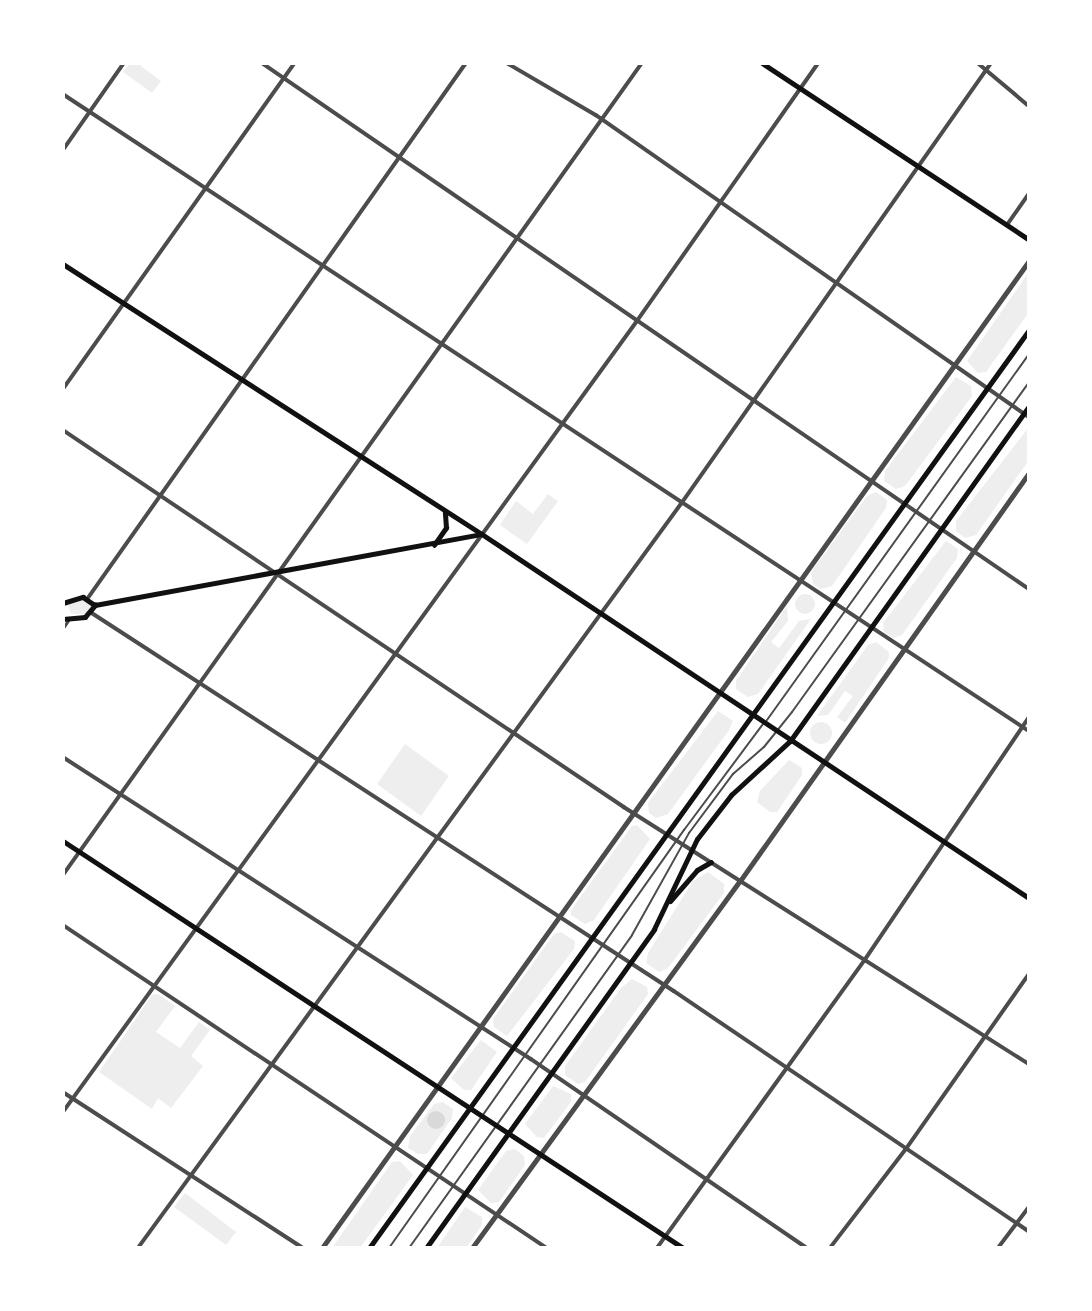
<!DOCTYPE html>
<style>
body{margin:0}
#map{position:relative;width:1092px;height:1311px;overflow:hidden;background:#fff;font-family:"Golos Text",sans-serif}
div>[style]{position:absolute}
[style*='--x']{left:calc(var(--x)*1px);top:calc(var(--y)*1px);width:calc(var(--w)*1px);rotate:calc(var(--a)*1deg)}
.green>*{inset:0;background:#eee}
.round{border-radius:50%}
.water>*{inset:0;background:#d9d9d9}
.service>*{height:2px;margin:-1px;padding:0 1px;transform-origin:1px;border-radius:1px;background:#4c4c4c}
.pedestrian>*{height:2.5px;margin:-1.25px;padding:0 1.25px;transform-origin:1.25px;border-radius:1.25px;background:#4c4c4c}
.minor>*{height:3.5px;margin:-1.75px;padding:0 1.75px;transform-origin:1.75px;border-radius:1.75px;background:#4c4c4c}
.tertiary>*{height:4.5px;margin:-2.25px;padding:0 2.25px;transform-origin:2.25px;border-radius:2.25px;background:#4c4c4c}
.secondary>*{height:4.5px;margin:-2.25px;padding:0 2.25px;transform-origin:2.25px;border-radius:2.25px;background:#111}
.primary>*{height:5px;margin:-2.5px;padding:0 2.5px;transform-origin:2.5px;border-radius:2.5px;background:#111}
.trunk>*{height:5px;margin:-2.5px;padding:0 2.5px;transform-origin:2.5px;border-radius:2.5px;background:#111}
span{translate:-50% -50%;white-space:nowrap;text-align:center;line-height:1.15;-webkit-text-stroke:5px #fff;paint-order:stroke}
.frame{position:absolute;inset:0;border:65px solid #fff;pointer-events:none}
</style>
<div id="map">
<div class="green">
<div style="clip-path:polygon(130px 63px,143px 63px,141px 66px,161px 81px,152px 93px,123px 72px)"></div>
<div style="clip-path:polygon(1029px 272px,1029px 312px,986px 372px,978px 373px,967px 361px)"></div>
<div style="clip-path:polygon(956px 377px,971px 386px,972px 396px,905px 486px,896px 489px,884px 481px,885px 471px)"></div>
<div style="clip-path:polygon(1029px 427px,1029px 460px,976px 535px,965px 538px,956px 531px,956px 521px)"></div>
<div style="clip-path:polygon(876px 492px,887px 500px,886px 508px,832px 586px,821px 589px,813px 584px,811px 572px,867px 496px)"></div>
<div style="clip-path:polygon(548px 494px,558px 501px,527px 544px,500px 525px,516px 501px,533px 514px)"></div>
<div style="clip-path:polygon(946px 541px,958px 549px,957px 558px,902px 635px,893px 638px,884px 632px,883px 623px)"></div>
<div class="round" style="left:795px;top:594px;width:20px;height:20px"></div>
<div style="clip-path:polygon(82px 598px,92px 606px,86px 614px,71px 614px,68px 605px)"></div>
<div style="clip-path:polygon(787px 606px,788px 621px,771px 642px,779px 648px,799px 621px,811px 619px,758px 694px,748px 697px,736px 689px,736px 681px)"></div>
<div style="clip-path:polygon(876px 642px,889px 652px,889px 658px,845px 723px,837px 717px,853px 696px,845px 691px,828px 715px,817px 716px,868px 645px)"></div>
<div style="clip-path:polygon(718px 711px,733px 721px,729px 730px,668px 814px,656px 818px,649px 813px,648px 803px)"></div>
<div class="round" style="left:810px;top:722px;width:22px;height:22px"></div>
<div style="clip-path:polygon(405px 744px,449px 776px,421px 816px,377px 784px)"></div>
<div style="clip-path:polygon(789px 760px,802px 768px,802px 775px,777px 812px,770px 812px,757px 802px,760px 791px)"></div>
<div style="clip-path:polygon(637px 825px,650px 839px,594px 920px,585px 924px,571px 915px,571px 910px,632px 826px)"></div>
<div style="clip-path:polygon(708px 872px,724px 884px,724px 893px,668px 968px,659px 972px,646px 963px,648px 953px,693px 881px)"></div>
<div style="clip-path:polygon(561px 932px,575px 941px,574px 949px,507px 1036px,494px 1027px,493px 1019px,554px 934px)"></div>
<div style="clip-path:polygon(632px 979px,647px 987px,648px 994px,585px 1082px,578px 1084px,565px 1075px,565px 1066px,621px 988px)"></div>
<div style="clip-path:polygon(158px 994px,175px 1006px,156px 1032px,180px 1048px,199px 1022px,210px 1030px,191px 1056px,203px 1066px,171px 1108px,158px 1098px,152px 1109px,99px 1072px,152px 995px)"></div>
<div style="clip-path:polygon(481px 1040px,497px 1052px,471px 1090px,464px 1090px,451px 1078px)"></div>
<div style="clip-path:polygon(553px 1086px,571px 1094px,571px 1102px,544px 1138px,537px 1137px,525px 1124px)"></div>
<div style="clip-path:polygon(443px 1102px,453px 1109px,452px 1118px,427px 1154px,418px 1154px,408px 1148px,410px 1136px,434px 1104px)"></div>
<div style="clip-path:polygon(515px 1149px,524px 1156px,525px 1165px,499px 1202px,491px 1203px,478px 1190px,506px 1151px)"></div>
<div style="clip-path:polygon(400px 1161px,413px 1175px,360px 1248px,332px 1248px,392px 1162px)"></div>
<div style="clip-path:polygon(185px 1193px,236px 1232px,226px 1245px,174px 1207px)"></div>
<div style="clip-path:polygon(465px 1207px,482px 1217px,482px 1225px,466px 1248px,437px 1248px)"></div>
</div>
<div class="water">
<div class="round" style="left:427px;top:1111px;width:18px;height:18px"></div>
</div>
<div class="service">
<div style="--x:767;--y:720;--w:450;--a:-54.4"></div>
<div style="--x:389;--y:1248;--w:512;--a:-54.79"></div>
<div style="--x:684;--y:830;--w:132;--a:-53.3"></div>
<div style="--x:409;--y:1248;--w:384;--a:-54.5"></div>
<div style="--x:632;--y:935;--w:117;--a:-60.8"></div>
<div style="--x:689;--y:833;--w:74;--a:-53.3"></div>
<div style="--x:733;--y:774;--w:41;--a:-41.1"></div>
<div style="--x:764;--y:747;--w:45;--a:-51.3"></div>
<div style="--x:792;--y:712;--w:406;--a:-54.3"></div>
</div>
<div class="pedestrian">
<div style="--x:63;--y:628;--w:11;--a:-56"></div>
</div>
<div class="minor">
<div style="--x:262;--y:63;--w:930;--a:34.44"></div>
<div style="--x:507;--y:63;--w:103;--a:30.3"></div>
<div style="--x:596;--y:115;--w:528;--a:34.89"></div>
<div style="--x:978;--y:63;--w:67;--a:40.1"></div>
<div style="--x:63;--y:94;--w:1157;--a:33.4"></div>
<div style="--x:63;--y:150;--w:106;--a:-55"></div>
<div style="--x:1007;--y:225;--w:38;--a:-55"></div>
<div style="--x:63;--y:389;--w:400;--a:-54.6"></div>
<div style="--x:63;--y:430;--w:676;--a:33.9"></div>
<div style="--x:624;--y:807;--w:480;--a:32.4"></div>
<div style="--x:88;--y:598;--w:655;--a:-54.76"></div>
<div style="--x:92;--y:613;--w:694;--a:33"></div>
<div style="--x:674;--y:991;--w:429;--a:34.1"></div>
<div style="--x:63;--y:757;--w:557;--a:32.83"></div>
<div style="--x:531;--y:1059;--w:335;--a:34.4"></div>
<div style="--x:63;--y:875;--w:997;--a:-54.51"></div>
<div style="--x:63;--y:925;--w:582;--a:33.72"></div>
<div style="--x:63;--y:1092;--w:286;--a:33"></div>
<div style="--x:63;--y:1112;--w:977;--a:-54.03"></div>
<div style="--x:637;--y:321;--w:315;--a:-54.9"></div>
<div style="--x:138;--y:1248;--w:921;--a:-53.88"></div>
<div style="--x:681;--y:504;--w:539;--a:-54.89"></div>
<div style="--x:657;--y:1248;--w:354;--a:-54.2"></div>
<div style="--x:864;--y:961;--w:295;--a:-55.9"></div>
<div style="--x:830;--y:1248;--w:125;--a:-52.5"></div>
<div style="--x:906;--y:1149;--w:214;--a:-54.9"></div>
<div style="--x:998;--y:1248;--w:51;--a:-52.9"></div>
</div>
<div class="tertiary">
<div style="--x:322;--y:1248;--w:1214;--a:-54.39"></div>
<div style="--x:472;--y:1248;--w:454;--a:-53.9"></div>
<div style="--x:740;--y:881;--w:500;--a:-54.7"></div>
</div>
<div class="secondary">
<div style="--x:63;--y:264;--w:498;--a:32.8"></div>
<div style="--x:482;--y:534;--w:657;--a:33.64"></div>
<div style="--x:434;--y:545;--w:21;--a:-55"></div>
<div style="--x:446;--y:528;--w:16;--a:-94"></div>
<div style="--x:63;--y:603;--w:21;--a:-17"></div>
<div style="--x:83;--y:597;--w:14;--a:34"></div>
<div style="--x:95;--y:605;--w:392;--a:-10.4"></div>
<div style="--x:63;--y:619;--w:22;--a:-5"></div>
<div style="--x:85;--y:617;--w:16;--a:-50"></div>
</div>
<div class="primary">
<div style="--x:762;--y:63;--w:320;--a:33.5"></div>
<div style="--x:63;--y:841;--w:742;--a:33.28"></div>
</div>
<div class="trunk">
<div style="--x:670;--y:901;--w:41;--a:-48.9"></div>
<div style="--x:697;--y:870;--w:16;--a:-30"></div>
<div style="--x:369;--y:1248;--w:1131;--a:-54.29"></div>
<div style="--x:426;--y:1248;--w:392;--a:-54.4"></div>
<div style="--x:654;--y:929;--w:100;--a:-64.5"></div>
<div style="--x:697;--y:839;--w:56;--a:-52.3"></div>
<div style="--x:731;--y:795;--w:80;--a:-42.5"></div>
<div style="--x:790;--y:741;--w:412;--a:-54.5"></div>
</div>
<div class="frame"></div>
</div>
